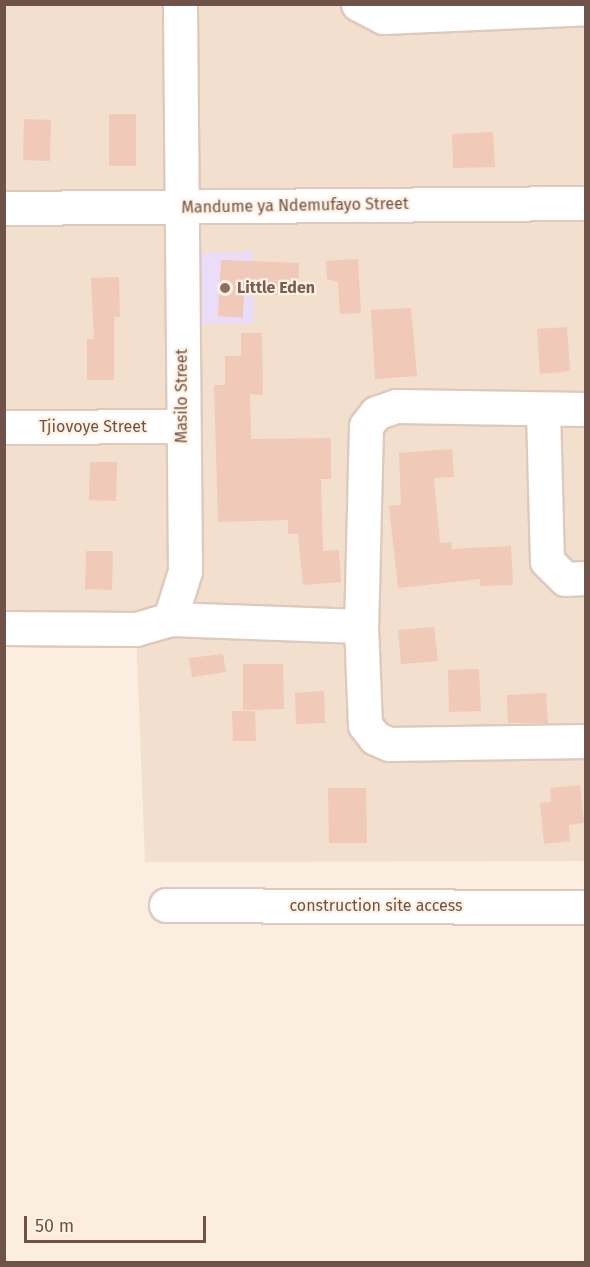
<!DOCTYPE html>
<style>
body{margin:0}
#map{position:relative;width:590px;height:1267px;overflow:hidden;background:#fbeee0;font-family:"Fira Sans",sans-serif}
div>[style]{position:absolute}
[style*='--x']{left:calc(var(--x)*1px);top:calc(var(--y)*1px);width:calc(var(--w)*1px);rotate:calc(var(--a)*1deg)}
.residential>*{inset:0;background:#f2dfce}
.education>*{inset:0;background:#ebddf7}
.building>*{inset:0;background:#f0c9b8}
.roads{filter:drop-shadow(2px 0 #dfc9bc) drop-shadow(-2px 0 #dfc9bc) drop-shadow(0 2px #dfc9bc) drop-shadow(0 -2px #dfc9bc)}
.minor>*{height:33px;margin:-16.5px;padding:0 16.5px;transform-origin:16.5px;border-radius:16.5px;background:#fff}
.dots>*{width:16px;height:16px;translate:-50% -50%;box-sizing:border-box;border:3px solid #fff2e5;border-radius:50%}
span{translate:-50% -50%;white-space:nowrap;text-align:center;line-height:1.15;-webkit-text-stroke:4.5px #fff2e5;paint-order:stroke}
.street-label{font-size:16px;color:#705348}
.education-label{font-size:16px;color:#785e54;font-weight:700}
.left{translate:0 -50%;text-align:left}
.frame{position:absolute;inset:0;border:6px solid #705348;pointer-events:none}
.scale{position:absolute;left:24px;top:1216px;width:182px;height:27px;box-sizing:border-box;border:3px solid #705348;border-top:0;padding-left:8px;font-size:18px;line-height:21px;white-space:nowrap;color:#705348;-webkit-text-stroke:4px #fff2e5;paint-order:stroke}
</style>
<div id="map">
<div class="residential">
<div style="clip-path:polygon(5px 5px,585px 5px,585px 861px,145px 862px,136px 629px,5px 628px)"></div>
</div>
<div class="education">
<div style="clip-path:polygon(252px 251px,254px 324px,197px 324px,199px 253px)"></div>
</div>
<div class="building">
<div style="clip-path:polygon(109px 114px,136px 114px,136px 166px,109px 166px)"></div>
<div style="clip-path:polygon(24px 119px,51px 120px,50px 161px,23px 160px)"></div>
<div style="clip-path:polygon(493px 132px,495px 167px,453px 168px,452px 134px)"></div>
<div style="clip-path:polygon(358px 259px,361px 313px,340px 314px,338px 282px,327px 279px,326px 261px)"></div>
<div style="clip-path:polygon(221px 260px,299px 263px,298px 296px,244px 293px,243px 318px,218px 316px)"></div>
<div style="clip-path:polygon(119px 277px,120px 317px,114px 317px,114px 380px,87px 380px,87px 339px,94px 339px,91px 278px)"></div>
<div style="clip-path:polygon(411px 308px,417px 376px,375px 379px,371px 310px)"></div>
<div style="clip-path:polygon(567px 327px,570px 371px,540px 374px,537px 329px)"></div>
<div style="clip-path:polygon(241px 333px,262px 333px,263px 395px,250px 394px,251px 439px,331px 438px,331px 479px,321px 479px,323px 551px,339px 550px,341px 582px,303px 585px,298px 534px,288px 534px,288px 520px,218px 522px,214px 385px,225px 385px,225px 356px,241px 356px)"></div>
<div style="clip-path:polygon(452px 449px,454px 477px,434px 478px,440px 543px,451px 542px,452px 549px,511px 546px,513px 585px,480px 586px,480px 579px,398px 588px,389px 506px,401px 505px,399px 453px)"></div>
<div style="clip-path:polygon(90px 462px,117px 462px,116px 501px,89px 500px)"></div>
<div style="clip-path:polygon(86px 551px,113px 551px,112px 590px,85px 589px)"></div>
<div style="clip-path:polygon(434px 627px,438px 661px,401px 664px,398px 630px)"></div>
<div style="clip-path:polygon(223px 654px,226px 672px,192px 677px,189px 658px)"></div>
<div style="clip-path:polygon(243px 664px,283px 664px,284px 709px,243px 710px)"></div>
<div style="clip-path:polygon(479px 669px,481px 711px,449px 712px,448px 670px)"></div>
<div style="clip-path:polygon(324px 691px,325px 723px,296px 724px,295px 693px)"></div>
<div style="clip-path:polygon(546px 693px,548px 723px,508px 723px,507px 695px)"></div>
<div style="clip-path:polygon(232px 711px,255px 711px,256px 741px,233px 741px)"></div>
<div style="clip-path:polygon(580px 785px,584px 823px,569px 825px,570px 841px,544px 844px,540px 803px,551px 802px,550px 788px)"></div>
<div style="clip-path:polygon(328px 788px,366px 788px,367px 843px,329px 843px)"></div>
</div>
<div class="roads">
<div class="minor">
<div style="--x:358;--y:4;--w:28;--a:27"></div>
<div style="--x:383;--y:17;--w:203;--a:-2.5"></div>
<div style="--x:4;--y:208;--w:582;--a:-0.49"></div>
<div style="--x:586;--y:409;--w:190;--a:-179.1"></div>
<div style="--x:396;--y:406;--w:21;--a:161"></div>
<div style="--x:376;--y:413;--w:16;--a:128"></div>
<div style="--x:366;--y:426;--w:200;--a:91.4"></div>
<div style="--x:361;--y:626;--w:99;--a:87.7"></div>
<div style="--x:365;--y:725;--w:16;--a:52"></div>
<div style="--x:375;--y:738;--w:15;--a:23"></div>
<div style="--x:389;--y:744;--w:197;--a:-0.9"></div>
<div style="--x:543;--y:410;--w:151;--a:88.5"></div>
<div style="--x:547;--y:561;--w:25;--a:45"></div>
<div style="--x:565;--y:579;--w:21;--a:-3"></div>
<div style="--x:4;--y:427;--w:178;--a:-0.3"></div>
<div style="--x:170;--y:619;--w:191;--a:2.1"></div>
<div style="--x:4;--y:628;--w:132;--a:0.4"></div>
<div style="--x:136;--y:629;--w:35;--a:-16"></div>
<div style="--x:170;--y:619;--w:50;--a:-72.6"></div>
<div style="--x:185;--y:571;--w:567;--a:-90.51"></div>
<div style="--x:166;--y:905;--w:420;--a:0.3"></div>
</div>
</div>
<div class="dots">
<div style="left:225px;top:288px;background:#8d6e63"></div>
</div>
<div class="street-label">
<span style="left:295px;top:206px;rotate:-1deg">Mandume ya Ndemufayo Street</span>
<span style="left:182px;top:396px;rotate:-90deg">Masilo Street</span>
<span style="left:93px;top:427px">Tjiovoye Street</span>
<span style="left:376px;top:906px">construction site access</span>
</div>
<div class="education-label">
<span class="left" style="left:237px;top:288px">Little Eden</span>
</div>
<div class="frame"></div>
<div class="scale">50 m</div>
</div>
